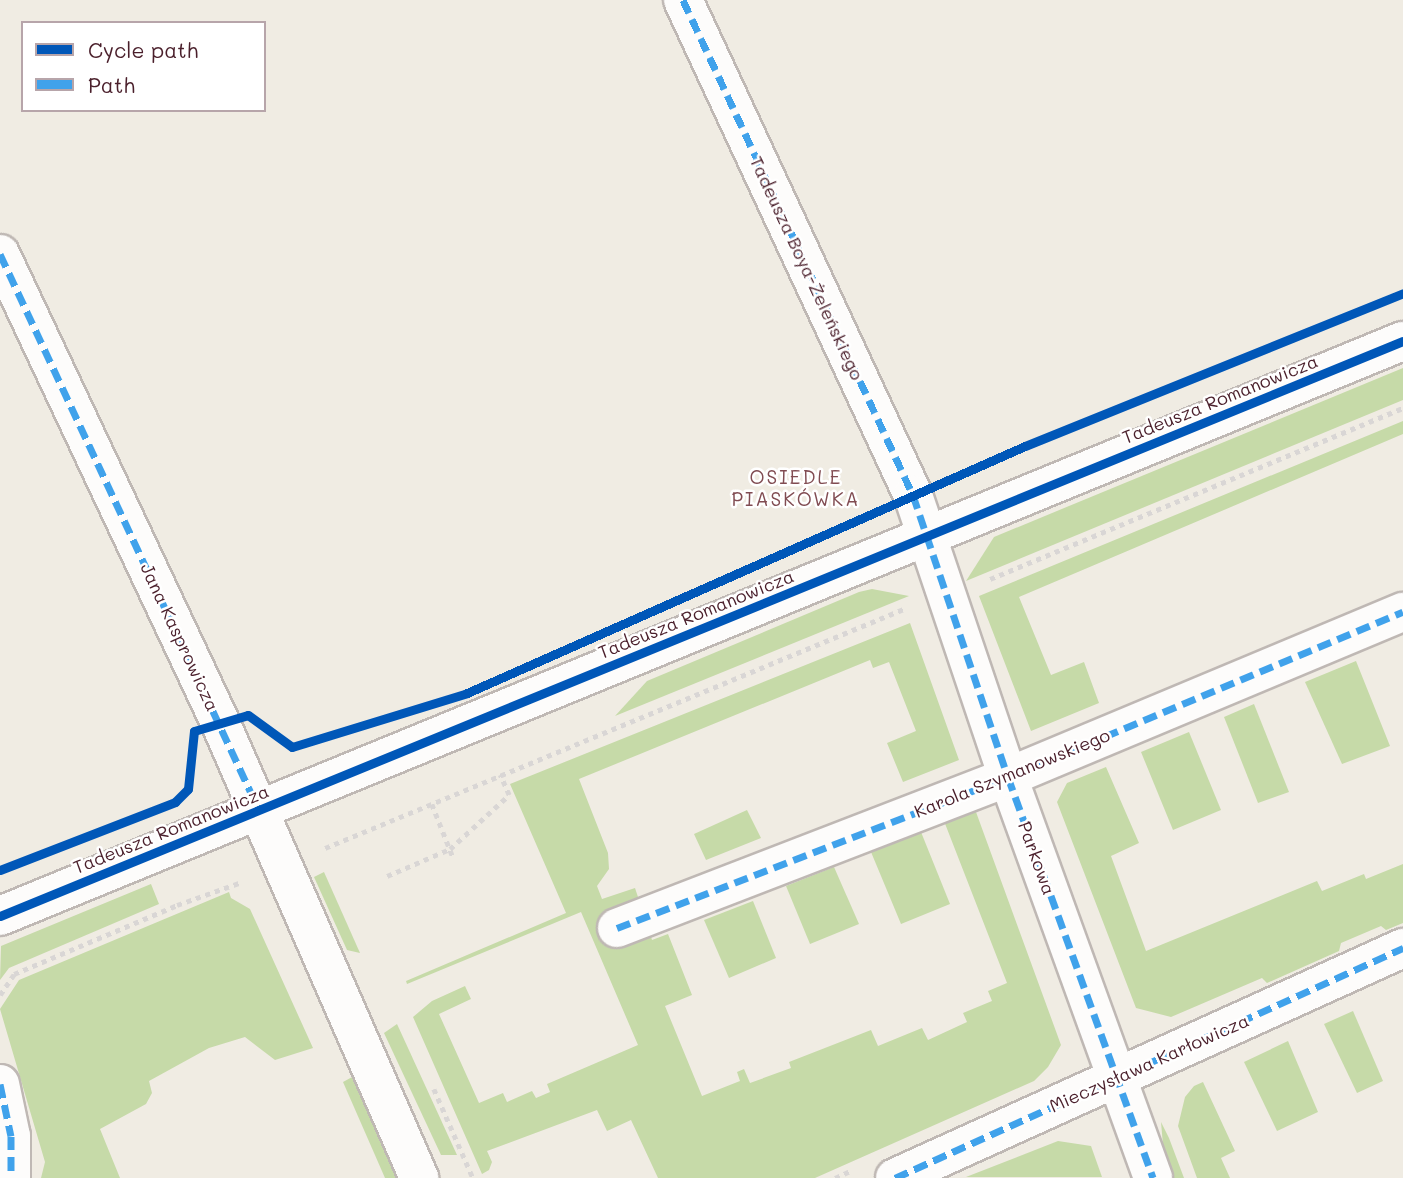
<!DOCTYPE html>
<meta charset="utf-8">
<style>
body{margin:0}
#map{position:relative;width:1403px;height:1178px;overflow:hidden;background:#f0ece3;font-family:Mali,sans-serif}
div>[style]{position:absolute}
[style*='--x']{left:calc(var(--x)*1px);top:calc(var(--y)*1px);width:calc(var(--w)*1px);rotate:calc(var(--a)*1deg)}
.green>*{inset:0;background:#c6daa8}
.path>*{height:4.5px;margin-top:-2.25px;transform-origin:0;background:repeating-linear-gradient(90deg,#d9d6d5 0 5px,transparent 0 10px)}
.roads{filter:drop-shadow(2px 0 #bfb8b4) drop-shadow(-2px 0 #bfb8b4) drop-shadow(0 2px #bfb8b4) drop-shadow(0 -2px #bfb8b4)}
.street>*{height:38px;margin:-19px;padding:0 19px;transform-origin:19px;border-radius:19px;background:#fdfcfb}
.secondary>*{height:38px;margin:-19px;padding:0 19px;transform-origin:19px;border-radius:19px;background:#fdfcfb}
.quiet>*{height:7px;margin-top:-3.5px;transform-origin:0;background:repeating-linear-gradient(90deg,#40a2eb 0 14px,transparent 0 21px)}
.cycleway>*{height:9px;margin:-4.5px;padding:0 4.5px;transform-origin:4.5px;border-radius:4.5px;background:#0057b8}
span{translate:-50% -50%;white-space:nowrap;text-align:center;line-height:1.15;-webkit-text-stroke:5px #fff;paint-order:stroke}
.street-label{font-size:18px;color:#4a1f2b}
.neighbourhood-label{font-size:19px;color:#814c52;letter-spacing:2px}
.legend{position:absolute;left:21px;top:21px;width:245px;height:91px;box-sizing:border-box;background:#fff;border:2px solid #b7a5aa;margin:0;padding:9px 12px;list-style:none;font-size:21px;color:#4a1f2b}
.legend li{display:flex;align-items:center;gap:14px;height:35px}
.legend b{width:35px;border:2px solid #b7a5aa}
</style>
<div id="map">
<div class="green">
<div style="clip-path:polygon(1403px 368px,1403px 400px,966px 581px,994px 537px)"></div>
<div style="clip-path:polygon(1403px 421px,1403px 434px,1019px 597px,1051px 675px,1084px 662px,1099px 703px,1031px 731px,979px 596px)"></div>
<div style="clip-path:polygon(872px 589px,909px 596px,615px 716px,647px 681px,859px 592px)"></div>
<div style="clip-path:polygon(910px 623px,959px 760px,903px 782px,887px 743px,916px 731px,889px 662px,873px 668px,870px 660px,579px 779px,608px 853px,609px 869px,597px 886px,602px 899px,635px 888px,639px 900px,599px 917px,612px 947px,650px 933px,652px 940px,668px 934px,692px 995px,665px 1006px,702px 1096px,740px 1081px,737px 1072px,744px 1069px,750px 1083px,791px 1068px,789px 1062px,871px 1030px,878px 1046px,922px 1028px,928px 1040px,967px 1022px,963px 1013px,992px 1001px,988px 991px,1007px 983px,944px 821px,976px 812px,1061px 1045px,1048px 1067px,1034px 1081px,815px 1178px,658px 1178px,631px 1120px,607px 1131px,597px 1110px,487px 1151px,492px 1162px,489px 1170px,482px 1174px,413px 1017px,432px 1001px,465px 986px,471px 999px,439px 1014px,479px 1103px,503px 1093px,507px 1102px,532px 1091px,536px 1098px,550px 1092px,547px 1084px,638px 1045px,581px 912px,407px 984px,406px 981px,566px 913px,510px 784px)"></div>
<div style="clip-path:polygon(1356px 661px,1390px 746px,1342px 764px,1305px 682px)"></div>
<div style="clip-path:polygon(1254px 704px,1289px 792px,1258px 803px,1224px 717px)"></div>
<div style="clip-path:polygon(1189px 732px,1221px 810px,1173px 830px,1141px 752px)"></div>
<div style="clip-path:polygon(1106px 767px,1139px 843px,1111px 856px,1146px 951px,1317px 881px,1322px 891px,1364px 874px,1366px 879px,1403px 864px,1403px 923px,1386px 930px,1381px 926px,1341px 943px,1339px 951px,1267px 983px,1262px 978px,1171px 1017px,1136px 1008px,1057px 802px,1067px 783px)"></div>
<div style="clip-path:polygon(747px 810px,761px 838px,706px 860px,694px 834px)"></div>
<div style="clip-path:polygon(921px 832px,950px 904px,901px 924px,871px 852px)"></div>
<div style="clip-path:polygon(834px 867px,859px 924px,810px 944px,786px 886px)"></div>
<div style="clip-path:polygon(324px 872px,360px 953px,347px 950px,314px 877px)"></div>
<div style="clip-path:polygon(151px 884px,159px 904px,9px 968px,0 980px,1px 946px)"></div>
<div style="clip-path:polygon(229px 892px,231px 898px,250px 909px,313px 1048px,275px 1060px,245px 1037px,209px 1048px,149px 1081px,152px 1093px,146px 1104px,100px 1129px,120px 1178px,41px 1178px,45px 1162px,0 1009px,19px 980px)"></div>
<div style="clip-path:polygon(753px 901px,776px 958px,729px 978px,704px 920px)"></div>
<div style="clip-path:polygon(1353px 1011px,1383px 1081px,1357px 1093px,1324px 1024px)"></div>
<div style="clip-path:polygon(397px 1024px,457px 1155px,441px 1155px,384px 1033px)"></div>
<div style="clip-path:polygon(1288px 1041px,1318px 1112px,1277px 1131px,1244px 1062px)"></div>
<div style="clip-path:polygon(354px 1076px,400px 1178px,385px 1178px,343px 1082px)"></div>
<div style="clip-path:polygon(1203px 1082px,1235px 1151px,1221px 1158px,1230px 1178px,1197px 1178px,1178px 1126px,1185px 1097px,1194px 1086px)"></div>
<div style="clip-path:polygon(1161px 1122px,1169px 1138px,1184px 1178px,1172px 1178px,1163px 1145px)"></div>
<div style="clip-path:polygon(1058px 1141px,1091px 1146px,1102px 1177px,966px 1177px)"></div>
</div>
<div class="path">
<div style="--x:990;--y:579;--w:447;--a:-22.5"></div>
<div style="--x:432;--y:804;--w:57;--a:68.4"></div>
<div style="--x:325;--y:848;--w:629;--a:-22.44"></div>
<div style="--x:387;--y:876;--w:69;--a:-23.2"></div>
<div style="--x:450;--y:849;--w:80;--a:-42.5"></div>
<div style="--x:509;--y:795;--w:22;--a:-114"></div>
<div style="--x:0;--y:995;--w:25;--a:-56"></div>
<div style="--x:14;--y:974;--w:177;--a:-22.9"></div>
<div style="--x:177;--y:905;--w:66;--a:-19.5"></div>
<div style="--x:434;--y:1089;--w:97;--a:66.3"></div>
<div style="--x:835;--y:1178;--w:19;--a:-25"></div>
</div>
<div class="roads">
<div class="street">
<div style="--x:683;--y:0;--w:546;--a:65.08"></div>
<div style="--x:913;--y:495;--w:298;--a:71.4"></div>
<div style="--x:1008;--y:777;--w:426;--a:70.1"></div>
<div style="--x:0;--y:254;--w:517;--a:64.82"></div>
<div style="--x:220;--y:722;--w:498;--a:66.4"></div>
<div style="--x:617;--y:928;--w:419;--a:-21.1"></div>
<div style="--x:1008;--y:777;--w:428;--a:-22.7"></div>
<div style="--x:0;--y:1084;--w:53;--a:78.1"></div>
<div style="--x:11;--y:1136;--w:42;--a:90"></div>
<div style="--x:895;--y:1178;--w:558;--a:-24.36"></div>
</div>
<div class="secondary">
<div style="--x:0;--y:916;--w:1516;--a:-22.29"></div>
</div>
</div>
<div class="quiet">
<div style="--x:683;--y:0;--w:546;--a:65.08"></div>
<div style="--x:913;--y:495;--w:298;--a:71.4"></div>
<div style="--x:1008;--y:777;--w:426;--a:70.1"></div>
<div style="--x:0;--y:254;--w:613;--a:65.02"></div>
<div style="--x:617;--y:928;--w:419;--a:-21.1"></div>
<div style="--x:1008;--y:777;--w:428;--a:-22.7"></div>
<div style="--x:0;--y:1084;--w:53;--a:78.1"></div>
<div style="--x:11;--y:1136;--w:42;--a:90"></div>
<div style="--x:895;--y:1178;--w:558;--a:-24.36"></div>
</div>
<div class="cycleway">
<div style="--x:0;--y:870;--w:188;--a:-21.2"></div>
<div style="--x:175;--y:802;--w:18;--a:-45"></div>
<div style="--x:188;--y:789;--w:58;--a:-84.1"></div>
<div style="--x:194;--y:731;--w:56;--a:-16.5"></div>
<div style="--x:248;--y:715;--w:54;--a:36"></div>
<div style="--x:292;--y:747;--w:183;--a:-17.1"></div>
<div style="--x:467;--y:693;--w:610;--a:-23.88"></div>
<div style="--x:1025;--y:446;--w:408;--a:-22"></div>
<div style="--x:0;--y:916;--w:1516;--a:-22.29"></div>
</div>
<div class="street-label">
<span style="left:807px;top:268px;rotate:65deg">Tadeusza Boya-Żeleńskiego</span>
<span style="left:1220px;top:399px;rotate:-22deg">Tadeusza Romanowicza</span>
<span style="left:696px;top:614px;rotate:-22deg">Tadeusza Romanowicza</span>
<span style="left:180px;top:637px;rotate:65deg">Jana Kasprowicza</span>
<span style="left:1012px;top:773px;rotate:-22deg">Karola Szymanowskiego</span>
<span style="left:171px;top:829px;rotate:-22deg">Tadeusza Romanowicza</span>
<span style="left:1037px;top:858px;rotate:70deg">Parkowa</span>
<span style="left:1149px;top:1063px;rotate:-24deg">Mieczysława Karłowicza</span>
</div>
<div class="neighbourhood-label">
<span style="left:796px;top:488px">OSIEDLE<br>PIASKÓWKA</span>
</div>
<ul class="legend">
<li><b style="height:9px;background:#0057b8"></b>Cycle path</li>
<li><b style="height:9px;background:#40a2eb"></b>Path</li>
</ul>
</div>
